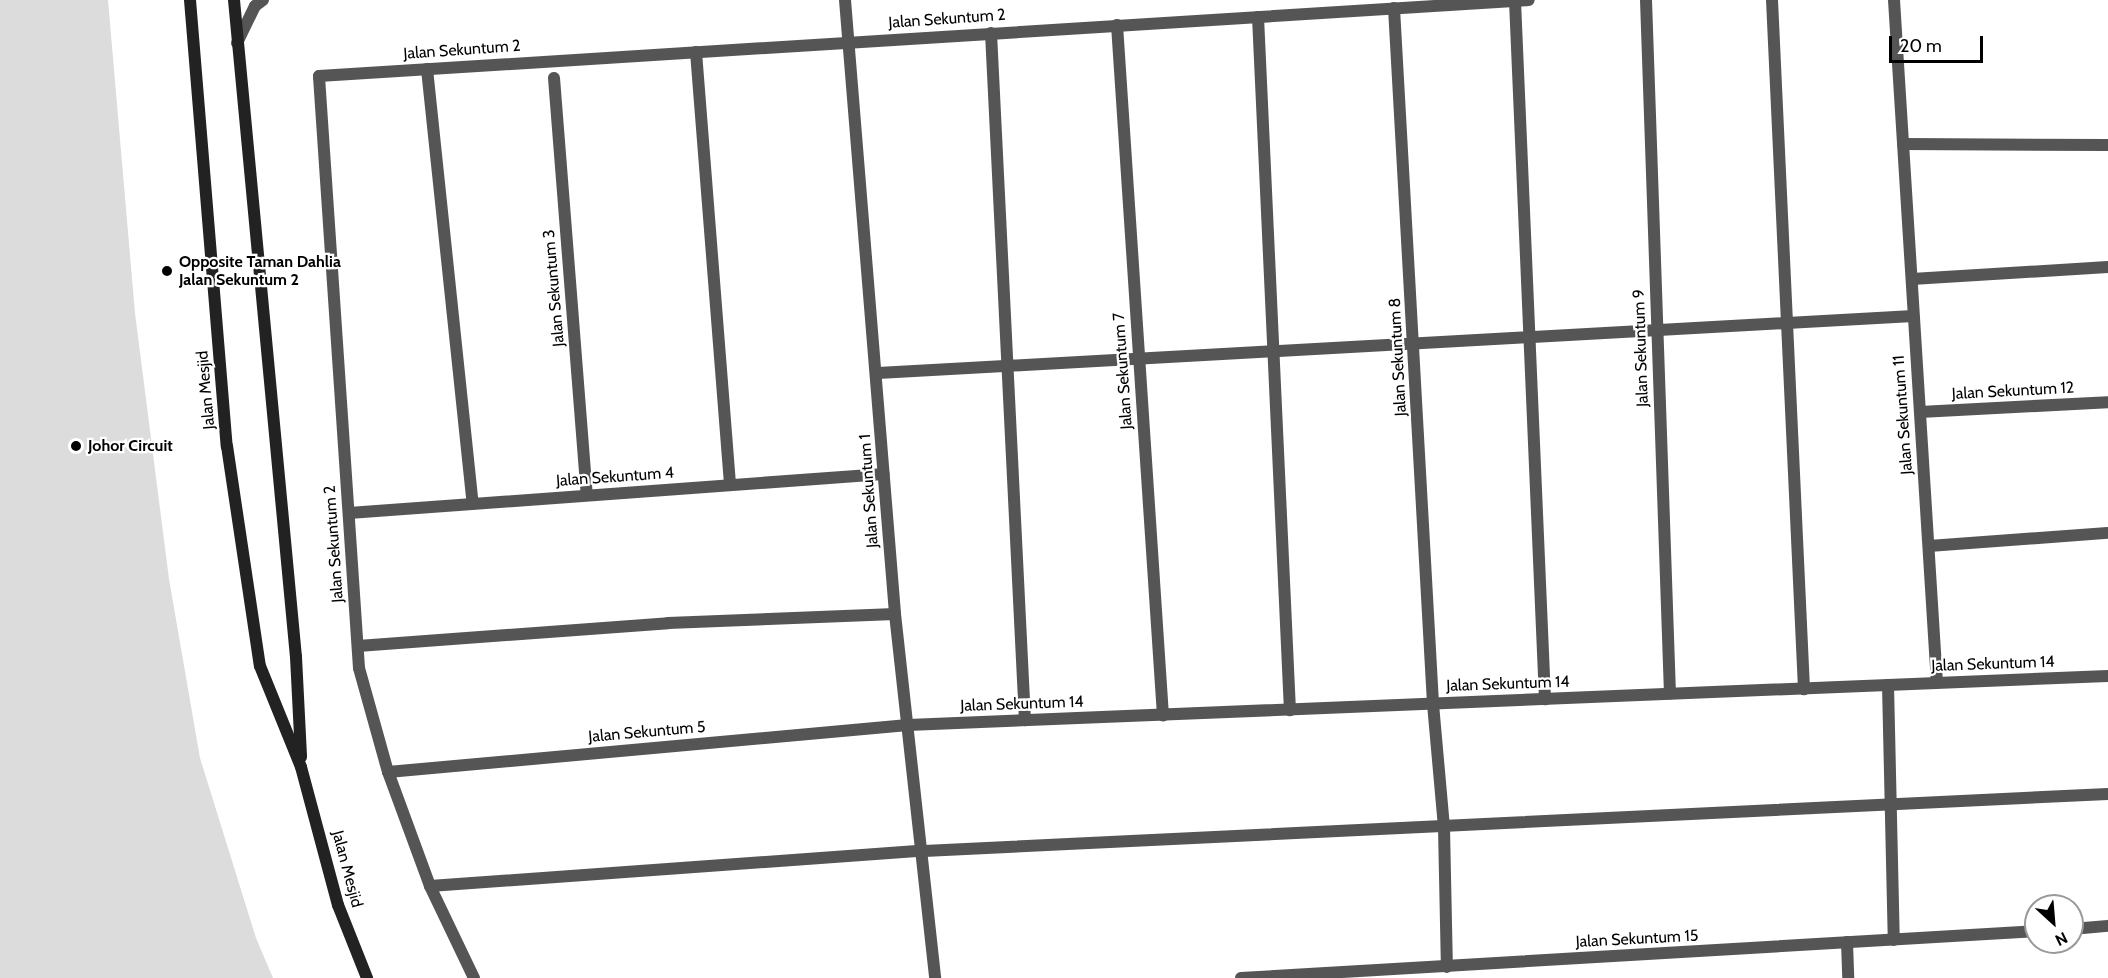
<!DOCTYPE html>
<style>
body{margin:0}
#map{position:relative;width:2108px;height:978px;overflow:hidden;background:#fff;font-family:Cabin,sans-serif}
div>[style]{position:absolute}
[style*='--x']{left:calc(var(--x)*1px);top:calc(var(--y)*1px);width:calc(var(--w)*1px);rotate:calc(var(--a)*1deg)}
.green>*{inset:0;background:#dcdcdc}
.service>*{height:12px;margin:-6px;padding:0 6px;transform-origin:6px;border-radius:6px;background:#555}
.minor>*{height:12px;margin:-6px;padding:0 6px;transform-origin:6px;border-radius:6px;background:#555}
.tertiary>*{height:12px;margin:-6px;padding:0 6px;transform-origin:6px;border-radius:6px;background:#555}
.secondary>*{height:12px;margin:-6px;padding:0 6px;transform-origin:6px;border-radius:6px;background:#222}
.dots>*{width:16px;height:16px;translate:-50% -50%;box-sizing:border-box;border:3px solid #fff;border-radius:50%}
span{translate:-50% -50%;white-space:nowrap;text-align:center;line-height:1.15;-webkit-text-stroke:4.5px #fff;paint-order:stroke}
.street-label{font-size:16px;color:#000}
.poi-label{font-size:16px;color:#000;font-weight:700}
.left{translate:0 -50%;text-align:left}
.north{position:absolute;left:2024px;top:894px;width:60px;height:60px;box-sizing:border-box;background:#fff;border:2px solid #999;border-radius:50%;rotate:154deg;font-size:16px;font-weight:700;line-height:24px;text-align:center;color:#000}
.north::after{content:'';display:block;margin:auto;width:21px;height:27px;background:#000;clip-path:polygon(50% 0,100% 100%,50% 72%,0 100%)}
.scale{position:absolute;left:1889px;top:36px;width:94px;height:27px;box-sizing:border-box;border:3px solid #000;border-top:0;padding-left:8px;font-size:18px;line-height:21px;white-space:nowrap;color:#000;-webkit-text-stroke:4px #fff;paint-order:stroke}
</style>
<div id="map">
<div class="green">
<div style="clip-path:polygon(0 0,108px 0,135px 313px,169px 579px,200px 758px,256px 938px,273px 978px,0 978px)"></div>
</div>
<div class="service">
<div style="--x:1772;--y:0;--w:690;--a:87.34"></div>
<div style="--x:1515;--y:1;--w:699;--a:87.54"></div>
<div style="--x:1258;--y:17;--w:694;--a:87.36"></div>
<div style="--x:991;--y:33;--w:688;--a:87.17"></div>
<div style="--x:696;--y:52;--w:434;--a:85.5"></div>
<div style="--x:427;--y:69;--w:437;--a:84"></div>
<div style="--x:1903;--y:144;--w:205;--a:0.3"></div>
<div style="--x:1912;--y:279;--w:196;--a:-3.5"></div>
<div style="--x:878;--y:373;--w:1037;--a:-3.15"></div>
<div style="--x:1929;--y:546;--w:179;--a:-4.2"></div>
<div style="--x:358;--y:646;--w:311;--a:-4.2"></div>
<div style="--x:668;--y:623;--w:227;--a:-2.3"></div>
<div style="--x:1888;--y:685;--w:255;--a:88.7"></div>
<div style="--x:1433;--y:704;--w:124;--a:84.9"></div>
<div style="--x:1444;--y:828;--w:139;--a:88.8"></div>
<div style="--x:430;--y:886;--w:495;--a:-4.1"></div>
<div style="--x:924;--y:851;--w:1185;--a:-2.76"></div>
<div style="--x:1847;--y:942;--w:36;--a:88"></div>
</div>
<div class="minor">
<div style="--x:845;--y:0;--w:616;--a:85.34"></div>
<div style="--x:895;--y:614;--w:366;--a:83.7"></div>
<div style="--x:1646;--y:0;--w:694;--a:88.02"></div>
<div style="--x:1894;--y:0;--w:684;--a:86.4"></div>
<div style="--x:1394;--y:8;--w:697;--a:86.79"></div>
<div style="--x:1117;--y:25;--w:692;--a:86.19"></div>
<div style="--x:554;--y:78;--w:418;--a:85.5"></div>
<div style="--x:1920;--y:412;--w:188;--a:-3"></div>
<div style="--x:349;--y:513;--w:536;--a:-4.17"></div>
<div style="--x:388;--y:772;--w:522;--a:-5.16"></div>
<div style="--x:908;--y:725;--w:1201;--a:-2.34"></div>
<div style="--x:2072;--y:929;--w:36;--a:-5"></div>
<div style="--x:474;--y:978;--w:102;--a:-115.6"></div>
<div style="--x:430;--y:886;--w:121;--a:-110.2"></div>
<div style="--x:388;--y:772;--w:108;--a:-105.6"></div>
<div style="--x:359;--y:668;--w:593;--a:-93.87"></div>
<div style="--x:319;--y:76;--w:1212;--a:-3.59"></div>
<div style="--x:1241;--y:978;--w:796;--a:-3.38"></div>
</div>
<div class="tertiary">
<div style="--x:237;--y:43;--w:41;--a:-64.1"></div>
<div style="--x:255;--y:6;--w:10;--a:-37"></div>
</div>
<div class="secondary">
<div style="--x:190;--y:0;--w:448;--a:85.3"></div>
<div style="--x:227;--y:446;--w:222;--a:81.5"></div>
<div style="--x:260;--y:666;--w:109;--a:67.9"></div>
<div style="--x:301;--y:767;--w:143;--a:75"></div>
<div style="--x:338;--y:905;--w:79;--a:68.3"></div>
<div style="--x:234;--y:0;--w:660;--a:84.61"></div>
<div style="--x:296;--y:657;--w:100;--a:87.1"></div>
</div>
<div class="dots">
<div style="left:167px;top:271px;background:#000"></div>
<div style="left:76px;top:446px;background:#000"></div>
</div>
<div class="street-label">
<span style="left:947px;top:19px;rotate:-4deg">Jalan Sekuntum 2</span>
<span style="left:462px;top:50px;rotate:-4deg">Jalan Sekuntum 2</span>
<span style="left:554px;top:288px;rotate:-95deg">Jalan Sekuntum 3</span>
<span style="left:1641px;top:348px;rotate:-92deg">Jalan Sekuntum 9</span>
<span style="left:1398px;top:357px;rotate:-93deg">Jalan Sekuntum 8</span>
<span style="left:1123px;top:371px;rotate:-94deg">Jalan Sekuntum 7</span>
<span style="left:206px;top:390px;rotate:-95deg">Jalan Mesjid</span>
<span style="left:2013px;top:391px;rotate:-3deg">Jalan Sekuntum 12</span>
<span style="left:1903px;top:415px;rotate:-94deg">Jalan Sekuntum 11</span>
<span style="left:615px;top:477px;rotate:-4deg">Jalan Sekuntum 4</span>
<span style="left:869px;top:491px;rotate:-94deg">Jalan Sekuntum 1</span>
<span style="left:334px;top:544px;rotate:-94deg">Jalan Sekuntum 2</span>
<span style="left:1993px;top:664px;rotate:-2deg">Jalan Sekuntum 14</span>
<span style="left:1508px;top:684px;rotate:-2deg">Jalan Sekuntum 14</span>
<span style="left:1022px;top:704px;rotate:-2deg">Jalan Sekuntum 14</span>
<span style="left:647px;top:732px;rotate:-5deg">Jalan Sekuntum 5</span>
<span style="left:347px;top:869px;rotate:75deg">Jalan Mesjid</span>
<span style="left:1637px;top:939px;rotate:-3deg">Jalan Sekuntum 15</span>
</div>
<div class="poi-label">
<span class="left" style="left:179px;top:271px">Opposite Taman Dahlia<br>Jalan Sekuntum 2</span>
<span class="left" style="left:88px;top:446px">Johor Circuit</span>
</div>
<div class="north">N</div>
<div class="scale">20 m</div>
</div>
